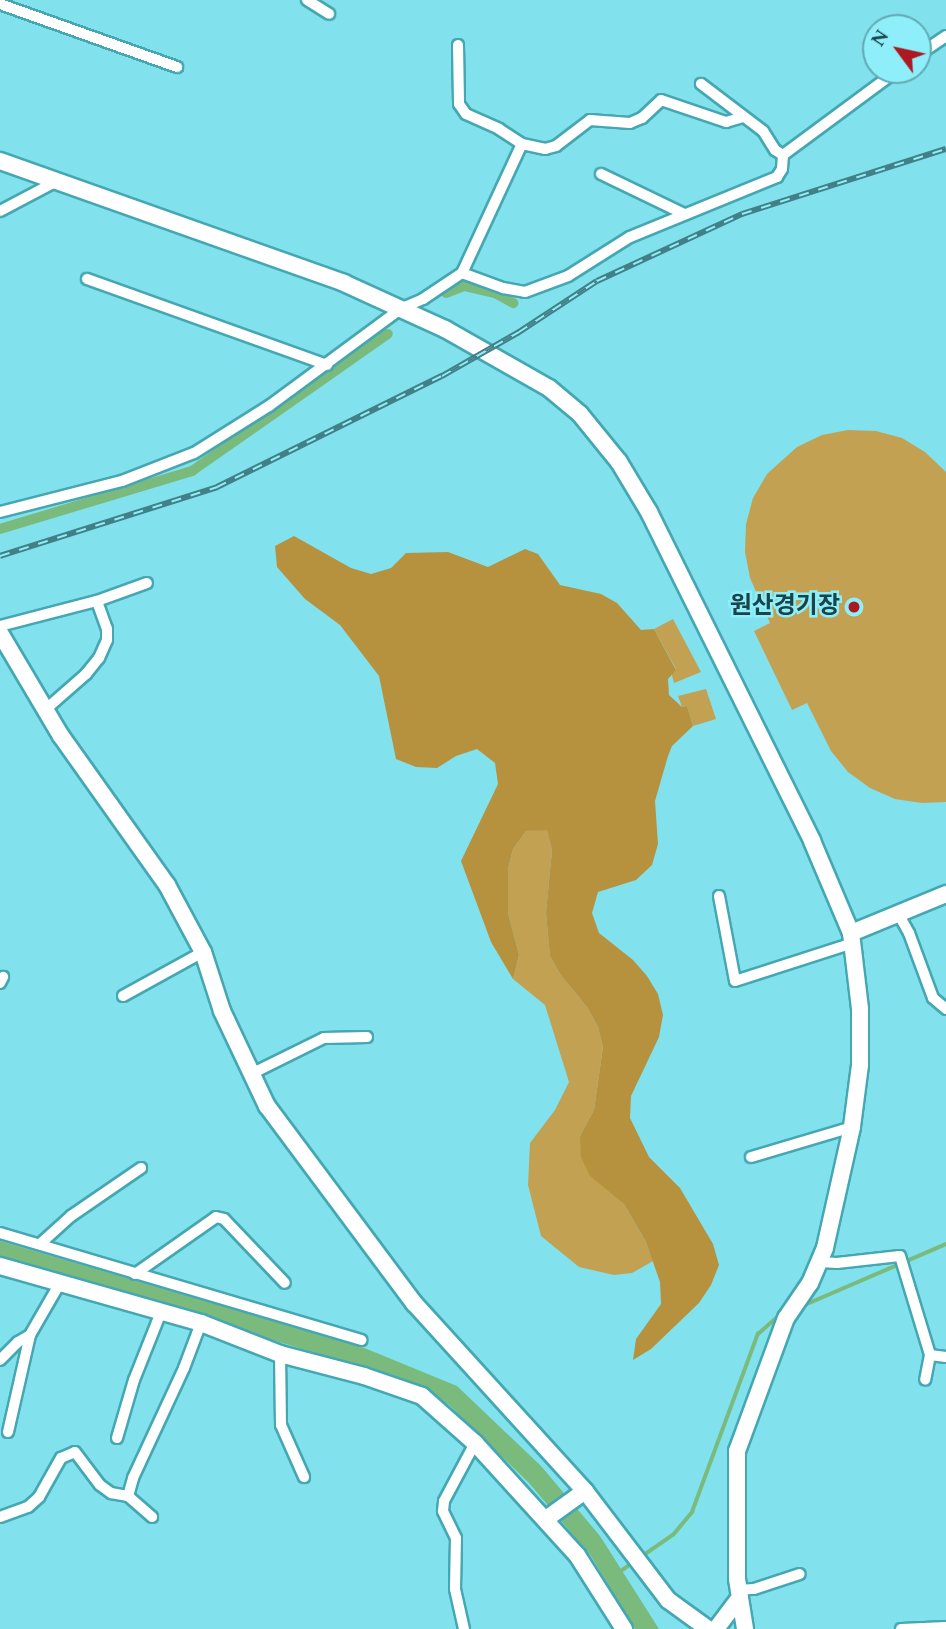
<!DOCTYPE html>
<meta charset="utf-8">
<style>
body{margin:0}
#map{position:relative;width:946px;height:1629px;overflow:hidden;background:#81e1ed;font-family:Spectral,"Noto Sans KR",serif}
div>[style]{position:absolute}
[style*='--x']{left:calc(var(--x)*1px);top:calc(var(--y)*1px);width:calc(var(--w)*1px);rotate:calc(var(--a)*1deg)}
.green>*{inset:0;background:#c3a153}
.forest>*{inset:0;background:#b7923e}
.water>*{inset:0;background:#7abb7d}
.stream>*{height:3.5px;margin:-1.75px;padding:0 1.75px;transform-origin:1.75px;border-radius:1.75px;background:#7abb7d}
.canal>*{height:10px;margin:-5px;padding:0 5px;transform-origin:5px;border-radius:5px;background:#7abb7d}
.roads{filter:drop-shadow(2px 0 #44a7b2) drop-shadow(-2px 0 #44a7b2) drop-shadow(0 2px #44a7b2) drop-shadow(0 -2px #44a7b2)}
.street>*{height:10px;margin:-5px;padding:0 5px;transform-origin:5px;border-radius:5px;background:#fff}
.secondary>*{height:16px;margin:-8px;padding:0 8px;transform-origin:8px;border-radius:8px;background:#fff}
.rail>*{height:6px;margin-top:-3px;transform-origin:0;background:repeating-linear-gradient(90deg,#8eeffa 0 10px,#428087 0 20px);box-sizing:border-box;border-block:2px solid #428087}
.dots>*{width:19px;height:19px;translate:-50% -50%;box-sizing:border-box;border:4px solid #8eeffa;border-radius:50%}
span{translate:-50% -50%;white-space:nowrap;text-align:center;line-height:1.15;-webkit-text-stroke:5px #8eeffa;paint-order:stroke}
.poi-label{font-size:24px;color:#1b4449;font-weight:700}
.right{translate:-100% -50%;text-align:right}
.north{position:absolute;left:862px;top:14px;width:70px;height:70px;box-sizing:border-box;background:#8eeffa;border:2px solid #60abb3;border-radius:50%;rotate:303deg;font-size:19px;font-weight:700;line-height:28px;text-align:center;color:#1b4449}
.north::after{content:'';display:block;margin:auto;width:24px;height:32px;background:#ac1921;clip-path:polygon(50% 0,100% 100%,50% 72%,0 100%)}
</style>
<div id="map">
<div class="green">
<div style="clip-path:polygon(848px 430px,876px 431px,902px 438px,925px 452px,946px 472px,946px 802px,922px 803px,895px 799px,870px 788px,848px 772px,831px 751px,807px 703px,792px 710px,754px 631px,770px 623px,750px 578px,745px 552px,746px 524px,753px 498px,767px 474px,797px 447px,822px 435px)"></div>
<div style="clip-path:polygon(673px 619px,701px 672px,674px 683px,671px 672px,676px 669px,654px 629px)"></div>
<div style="clip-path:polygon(706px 689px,716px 719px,693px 726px,687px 706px,682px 707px,678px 696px)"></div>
<div style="clip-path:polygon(547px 829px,552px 850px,546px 913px,550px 956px,560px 974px,587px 1007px,598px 1027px,603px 1047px,594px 1110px,580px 1136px,608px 1190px,624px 1204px,646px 1242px,653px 1261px,632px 1273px,614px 1275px,579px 1267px,541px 1236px,528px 1185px,530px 1143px,555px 1110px,569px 1082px,545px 1005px,513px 979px,519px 955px,508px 913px,508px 869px,513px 849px,526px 831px)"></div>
</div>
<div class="forest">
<div style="clip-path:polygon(294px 536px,351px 568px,371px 574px,391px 568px,406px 553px,448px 552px,488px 567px,525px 549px,538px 554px,560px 585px,601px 594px,617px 603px,641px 630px,654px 629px,676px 670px,668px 679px,669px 695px,682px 707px,687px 706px,693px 726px,672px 746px,668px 756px,655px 801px,658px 844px,652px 865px,636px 880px,598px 892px,592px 913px,599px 933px,633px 960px,647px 976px,658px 994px,663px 1015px,659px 1037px,631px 1096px,630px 1118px,649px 1157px,680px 1188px,713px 1244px,719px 1265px,711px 1285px,699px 1303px,651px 1349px,633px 1360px,636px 1339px,661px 1304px,660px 1282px,646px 1242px,624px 1204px,590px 1176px,581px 1157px,580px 1136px,594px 1110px,603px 1047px,598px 1027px,587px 1007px,560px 974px,550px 956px,546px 913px,552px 850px,547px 830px,526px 831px,513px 849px,508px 869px,508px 913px,519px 955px,513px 979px,491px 942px,461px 861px,498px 784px,495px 763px,477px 749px,456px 756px,437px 768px,416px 767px,396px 759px,379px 676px,340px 625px,305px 599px,277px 567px,275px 546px)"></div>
</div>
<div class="water">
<div style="clip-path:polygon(0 1241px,362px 1347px,457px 1386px,541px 1466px,600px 1536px,659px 1629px,635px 1629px,591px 1556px,529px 1483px,449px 1405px,430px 1391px,403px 1380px,0 1256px)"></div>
</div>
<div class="stream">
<div style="--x:800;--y:1307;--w:159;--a:-23.3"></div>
<div style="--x:644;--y:1555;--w:35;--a:-35"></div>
<div style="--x:673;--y:1535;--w:30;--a:-50"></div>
<div style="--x:692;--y:1512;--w:190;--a:-69.7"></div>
<div style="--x:758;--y:1334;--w:29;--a:-41"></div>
<div style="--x:618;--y:1573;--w:12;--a:-35"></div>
</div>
<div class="canal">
<div style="--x:446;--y:293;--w:19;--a:-21"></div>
<div style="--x:464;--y:286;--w:32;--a:13"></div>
<div style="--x:495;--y:293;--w:21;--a:29"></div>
<div style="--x:0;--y:529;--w:201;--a:-16.8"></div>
<div style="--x:192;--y:471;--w:239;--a:-35"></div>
</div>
<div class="roads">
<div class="street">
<div style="--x:307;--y:0;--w:26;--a:32"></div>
<div style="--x:0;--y:4;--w:188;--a:19.6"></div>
<div style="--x:458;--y:45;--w:59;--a:89"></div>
<div style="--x:459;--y:104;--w:12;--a:55"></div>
<div style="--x:466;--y:114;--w:36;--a:24"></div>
<div style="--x:499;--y:129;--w:27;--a:33"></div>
<div style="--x:522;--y:144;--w:24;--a:12"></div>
<div style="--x:545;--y:149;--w:11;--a:-15"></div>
<div style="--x:556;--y:146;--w:43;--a:-37.4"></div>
<div style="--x:590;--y:120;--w:40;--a:4.3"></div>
<div style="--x:630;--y:123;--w:13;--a:-23"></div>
<div style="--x:642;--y:118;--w:26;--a:-43"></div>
<div style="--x:661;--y:100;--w:69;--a:18.7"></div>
<div style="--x:726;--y:122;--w:18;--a:-16"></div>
<div style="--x:918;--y:55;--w:34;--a:-34"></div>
<div style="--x:783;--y:155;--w:143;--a:-36.5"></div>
<div style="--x:601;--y:174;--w:92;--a:25.7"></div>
<div style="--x:0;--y:211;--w:64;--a:-27.8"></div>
<div style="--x:462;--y:273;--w:44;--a:20.1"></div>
<div style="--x:503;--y:288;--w:22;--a:10"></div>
<div style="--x:525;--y:292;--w:46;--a:-20.4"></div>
<div style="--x:568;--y:276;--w:73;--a:-32.2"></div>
<div style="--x:630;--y:237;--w:159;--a:-22.2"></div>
<div style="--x:777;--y:177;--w:9;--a:-58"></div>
<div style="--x:782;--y:169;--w:14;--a:-86"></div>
<div style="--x:783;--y:155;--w:9;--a:-148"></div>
<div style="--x:775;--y:150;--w:22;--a:-122"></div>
<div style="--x:763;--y:131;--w:78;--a:-142.8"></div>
<div style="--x:87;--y:279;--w:255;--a:19.7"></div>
<div style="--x:0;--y:512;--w:126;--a:-14.3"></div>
<div style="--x:122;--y:481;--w:77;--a:-21.3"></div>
<div style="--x:194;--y:453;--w:89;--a:-32.1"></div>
<div style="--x:269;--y:406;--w:165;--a:-36.4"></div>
<div style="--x:402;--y:308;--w:23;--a:-23"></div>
<div style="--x:423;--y:299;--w:47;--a:-33.7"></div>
<div style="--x:462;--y:273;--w:142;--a:-65.1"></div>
<div style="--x:0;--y:626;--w:100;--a:-14.5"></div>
<div style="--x:97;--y:601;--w:53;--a:-19.8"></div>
<div style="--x:45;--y:710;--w:55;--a:-41.3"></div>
<div style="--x:86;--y:674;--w:21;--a:-51"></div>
<div style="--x:99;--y:658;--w:20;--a:-66"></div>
<div style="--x:107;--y:640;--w:11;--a:-90"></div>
<div style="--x:107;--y:629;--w:30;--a:-110"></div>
<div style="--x:719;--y:896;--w:86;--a:79.3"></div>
<div style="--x:735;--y:981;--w:124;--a:-17.9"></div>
<div style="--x:899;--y:915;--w:21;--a:61"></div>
<div style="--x:909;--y:933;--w:69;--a:69.7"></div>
<div style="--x:933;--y:998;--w:17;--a:40"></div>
<div style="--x:0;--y:983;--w:7;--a:-63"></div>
<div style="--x:123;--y:996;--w:91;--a:-28.8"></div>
<div style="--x:251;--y:1074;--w:81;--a:-26.3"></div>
<div style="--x:324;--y:1038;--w:43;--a:-1.3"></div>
<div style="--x:751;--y:1157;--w:105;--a:-16.5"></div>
<div style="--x:0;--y:1233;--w:377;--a:16.5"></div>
<div style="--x:40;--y:1244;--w:42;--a:-42.1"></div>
<div style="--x:71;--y:1216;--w:85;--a:-34.4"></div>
<div style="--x:820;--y:1262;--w:17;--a:3"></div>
<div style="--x:837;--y:1263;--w:63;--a:-6.3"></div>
<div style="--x:900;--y:1256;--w:103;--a:73.1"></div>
<div style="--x:930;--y:1355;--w:25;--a:101"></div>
<div style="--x:135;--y:1274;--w:99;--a:-35.1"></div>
<div style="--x:216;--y:1217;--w:8;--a:14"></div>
<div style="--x:224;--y:1219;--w:88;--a:46.4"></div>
<div style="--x:280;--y:1354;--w:71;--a:89.2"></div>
<div style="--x:281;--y:1425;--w:57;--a:66.1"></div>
<div style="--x:930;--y:1355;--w:16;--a:7"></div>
<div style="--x:0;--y:1360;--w:25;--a:-45"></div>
<div style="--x:18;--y:1342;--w:14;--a:-30"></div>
<div style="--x:8;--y:1432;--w:99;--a:-77.2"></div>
<div style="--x:30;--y:1335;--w:60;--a:-60"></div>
<div style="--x:117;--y:1438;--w:60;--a:-73.7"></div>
<div style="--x:134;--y:1380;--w:73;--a:-68.3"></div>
<div style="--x:128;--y:1496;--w:19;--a:-74"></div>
<div style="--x:133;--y:1478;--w:121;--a:-65.1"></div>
<div style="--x:184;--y:1368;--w:48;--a:-69.3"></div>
<div style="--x:0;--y:1517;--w:30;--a:-20"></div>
<div style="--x:28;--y:1507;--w:15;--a:-42"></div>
<div style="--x:39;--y:1497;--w:45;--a:-60.6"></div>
<div style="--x:61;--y:1458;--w:15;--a:-23"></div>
<div style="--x:75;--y:1452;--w:41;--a:52.9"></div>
<div style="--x:100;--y:1485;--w:14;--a:36"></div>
<div style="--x:111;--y:1493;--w:17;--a:10"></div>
<div style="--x:128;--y:1496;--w:32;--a:41"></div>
<div style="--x:738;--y:1590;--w:16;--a:-4"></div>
<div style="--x:754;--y:1589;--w:48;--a:-18.1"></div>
<div style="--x:464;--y:1629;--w:41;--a:-102.7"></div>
<div style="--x:455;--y:1589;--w:51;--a:-88.9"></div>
<div style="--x:456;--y:1538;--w:30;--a:-116"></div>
<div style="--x:443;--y:1511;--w:10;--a:-84"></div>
<div style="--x:444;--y:1501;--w:66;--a:-61.9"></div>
<div style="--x:901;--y:1629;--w:45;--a:-2.5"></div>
</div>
<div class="secondary">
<div style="--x:0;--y:161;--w:365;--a:19.5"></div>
<div style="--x:344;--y:283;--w:111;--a:24.5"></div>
<div style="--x:445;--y:329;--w:120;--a:29.6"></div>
<div style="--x:549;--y:388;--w:40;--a:40"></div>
<div style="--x:580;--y:414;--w:62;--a:50.9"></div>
<div style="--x:619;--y:462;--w:58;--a:59"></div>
<div style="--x:649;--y:512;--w:367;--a:63.6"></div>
<div style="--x:812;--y:841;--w:100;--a:67"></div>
<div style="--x:851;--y:933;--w:77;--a:83.2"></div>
<div style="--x:860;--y:1009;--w:56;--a:90"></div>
<div style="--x:860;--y:1065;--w:63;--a:97.4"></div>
<div style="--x:852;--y:1127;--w:124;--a:102.6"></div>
<div style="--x:825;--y:1248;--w:38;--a:113"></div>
<div style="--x:810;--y:1283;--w:42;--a:124.4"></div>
<div style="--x:786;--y:1318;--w:142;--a:110.2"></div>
<div style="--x:737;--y:1451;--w:128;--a:90"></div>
<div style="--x:737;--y:1579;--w:51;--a:80.9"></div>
<div style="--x:0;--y:633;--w:120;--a:59.4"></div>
<div style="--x:61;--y:736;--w:183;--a:54.6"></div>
<div style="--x:167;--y:885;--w:76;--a:61.8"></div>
<div style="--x:203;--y:952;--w:62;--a:72.1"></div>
<div style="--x:222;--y:1011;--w:105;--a:64.7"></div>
<div style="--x:267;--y:1106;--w:246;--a:53.3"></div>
<div style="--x:414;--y:1303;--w:254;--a:47.7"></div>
<div style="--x:585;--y:1491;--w:137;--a:52.7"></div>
<div style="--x:668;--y:1600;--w:49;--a:35.9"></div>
<div style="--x:851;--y:933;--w:103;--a:-22.3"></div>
<div style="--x:0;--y:1266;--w:209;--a:15.8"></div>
<div style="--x:201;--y:1323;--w:85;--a:21.4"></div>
<div style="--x:280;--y:1354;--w:87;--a:14.7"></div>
<div style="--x:364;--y:1376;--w:61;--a:19"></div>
<div style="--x:422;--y:1396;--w:71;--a:41.6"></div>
<div style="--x:475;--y:1443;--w:151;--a:47.7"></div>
<div style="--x:577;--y:1555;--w:88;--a:57.6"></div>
<div style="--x:546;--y:1519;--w:48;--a:-35.7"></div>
<div style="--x:716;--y:1629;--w:36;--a:-53"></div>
</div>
</div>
<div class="rail">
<div style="--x:0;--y:556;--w:228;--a:-17.6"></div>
<div style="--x:217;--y:487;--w:251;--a:-26.3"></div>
<div style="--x:442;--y:376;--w:89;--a:-29.7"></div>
<div style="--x:519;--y:332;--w:93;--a:-33.2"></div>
<div style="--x:597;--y:281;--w:160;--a:-24.8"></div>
<div style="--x:742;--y:214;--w:214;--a:-17.7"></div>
</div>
<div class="dots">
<div style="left:854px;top:607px;background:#ac1921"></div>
</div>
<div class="poi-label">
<span class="right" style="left:840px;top:607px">원산경기장</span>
</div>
<div class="north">N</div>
</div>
